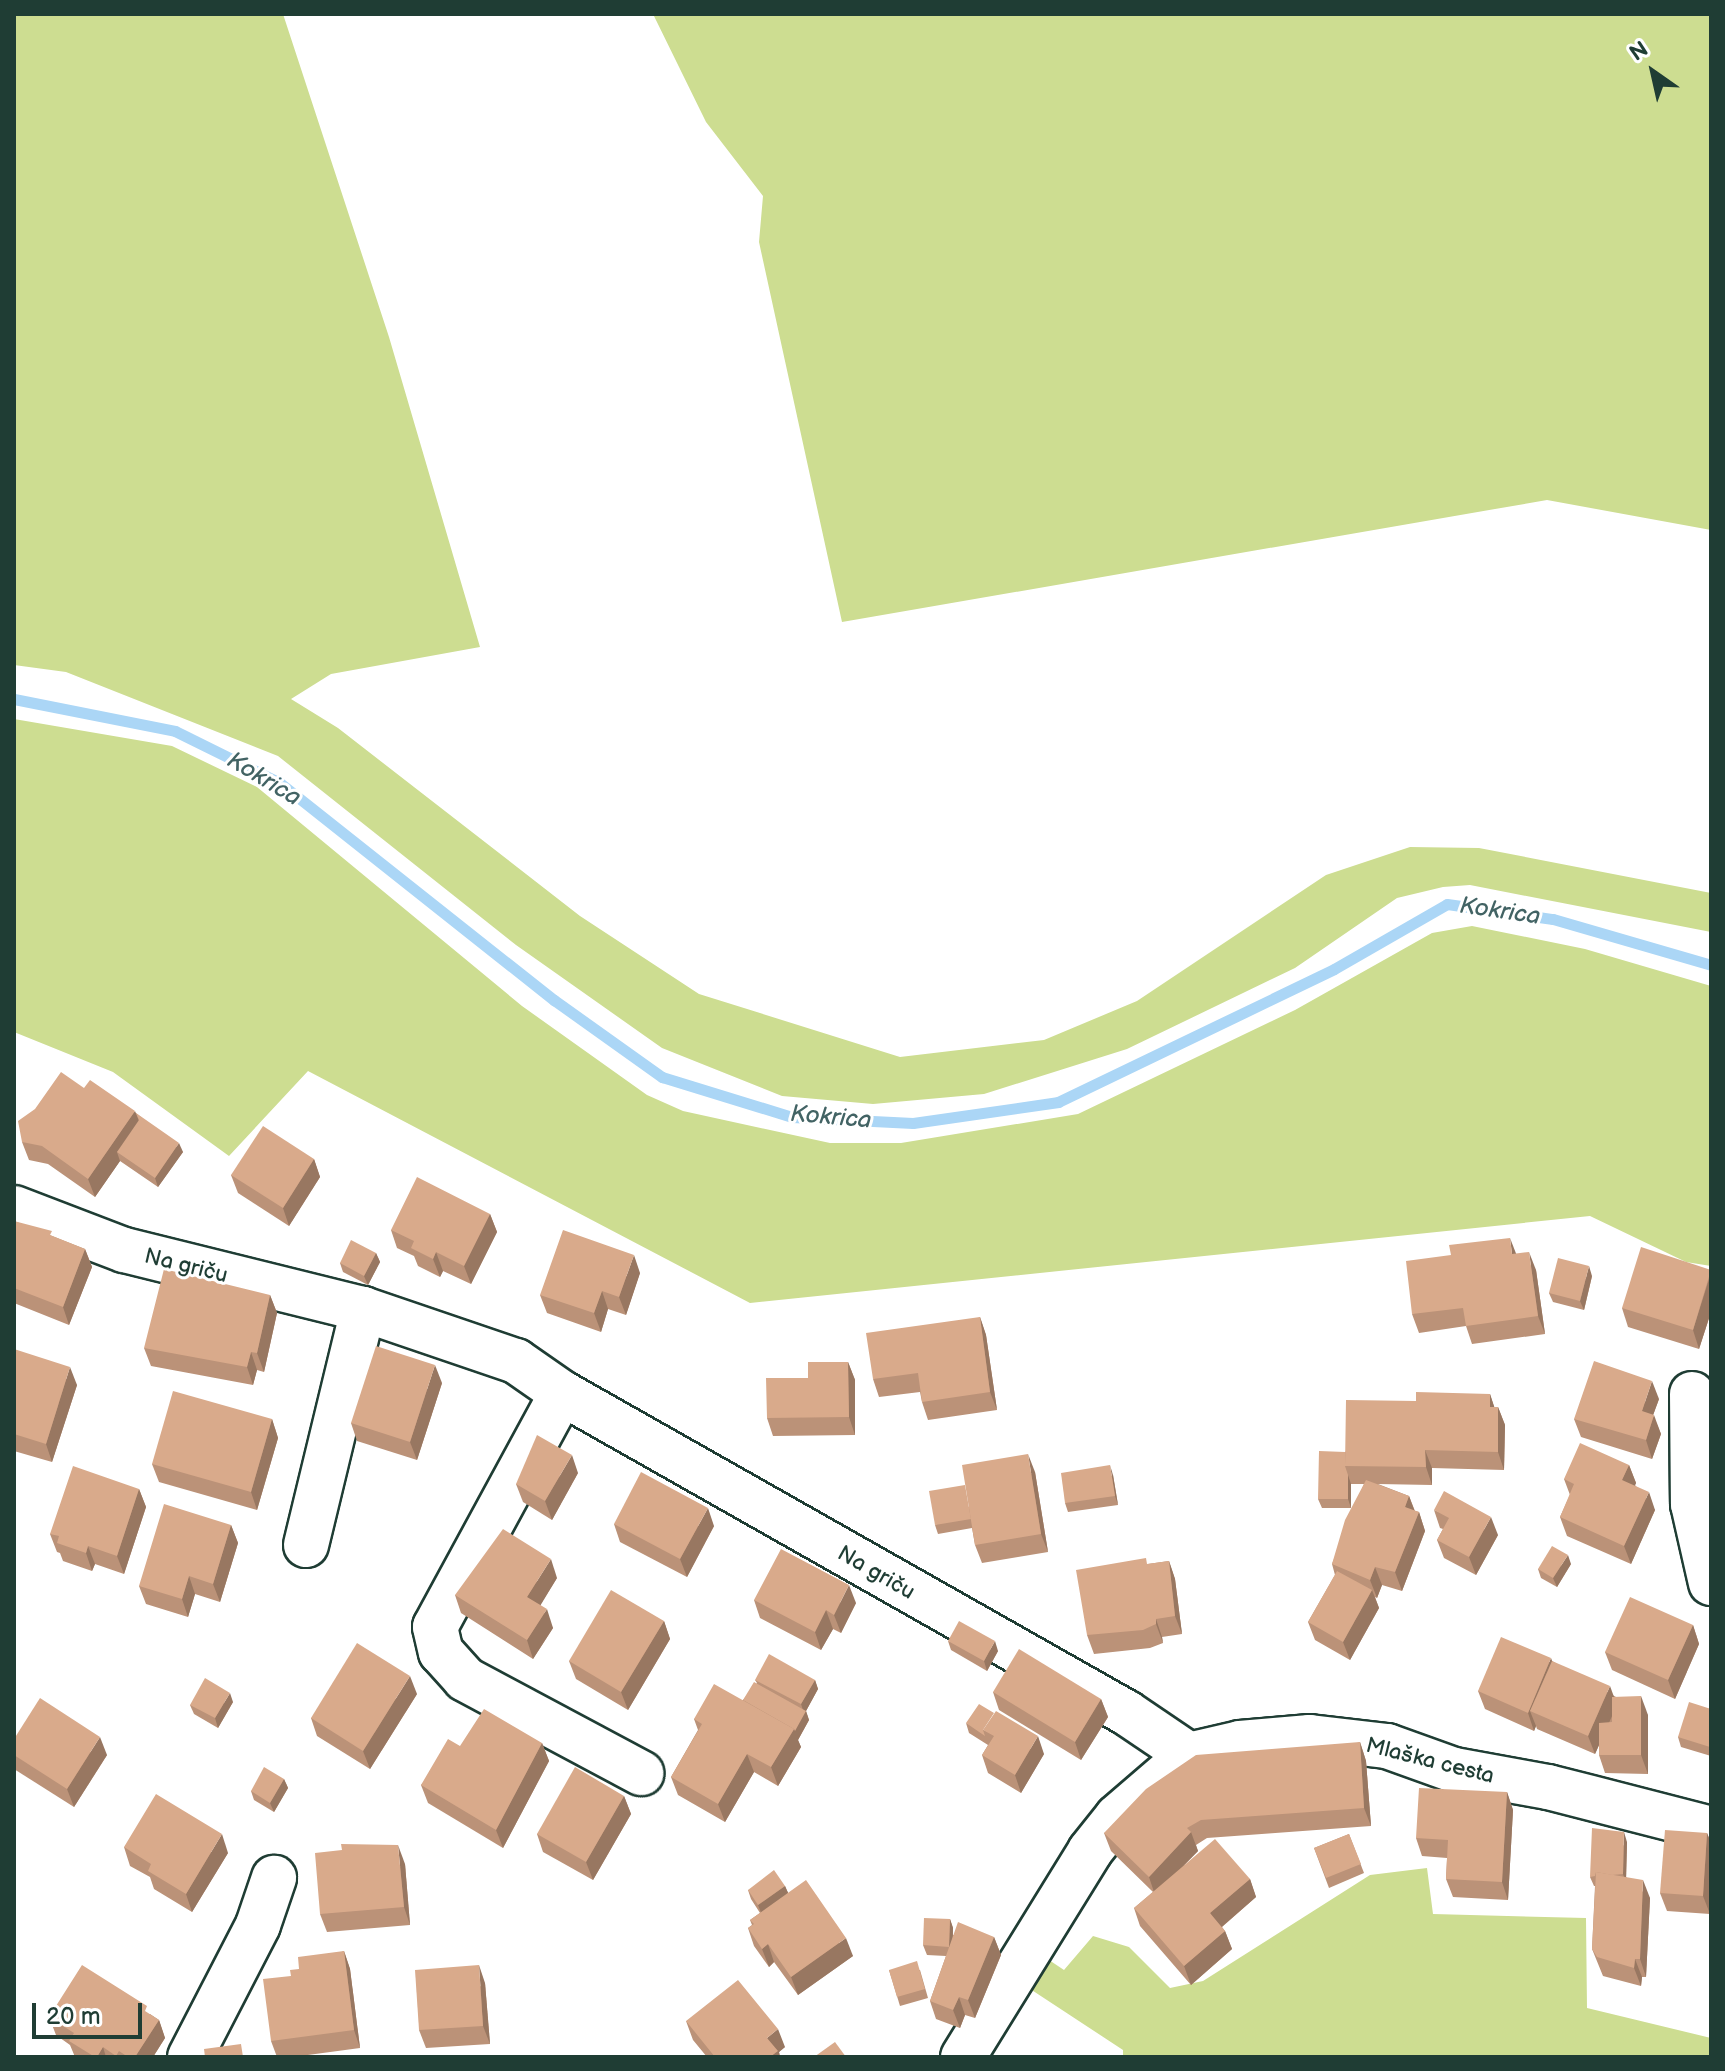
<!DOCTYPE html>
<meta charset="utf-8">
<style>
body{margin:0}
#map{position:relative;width:1725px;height:2071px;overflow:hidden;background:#fff;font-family:"Balsamiq Sans",sans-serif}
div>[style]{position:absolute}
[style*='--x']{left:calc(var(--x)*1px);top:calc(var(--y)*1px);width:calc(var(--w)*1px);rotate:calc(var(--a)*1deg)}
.green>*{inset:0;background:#cddd91}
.stream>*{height:11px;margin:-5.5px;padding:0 5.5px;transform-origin:5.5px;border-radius:5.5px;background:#abd6f6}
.roads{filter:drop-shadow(2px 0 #1f3d34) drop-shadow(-2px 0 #1f3d34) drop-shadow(0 2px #1f3d34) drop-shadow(0 -2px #1f3d34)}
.minor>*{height:44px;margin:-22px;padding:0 22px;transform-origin:22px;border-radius:22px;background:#fff}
.wall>*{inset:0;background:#bb9278}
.shaded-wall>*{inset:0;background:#987761}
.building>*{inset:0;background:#d9aa8b}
span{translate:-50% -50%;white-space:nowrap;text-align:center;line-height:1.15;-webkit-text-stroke:6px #fff;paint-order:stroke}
.street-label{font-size:22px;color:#1f3d34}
.water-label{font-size:24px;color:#426364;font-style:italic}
.frame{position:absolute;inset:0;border:16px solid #1f3d34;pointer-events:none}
.north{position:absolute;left:1613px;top:32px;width:80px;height:80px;-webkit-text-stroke:6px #fff;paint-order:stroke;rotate:326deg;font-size:22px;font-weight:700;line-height:32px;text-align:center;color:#1f3d34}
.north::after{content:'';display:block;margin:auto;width:28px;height:36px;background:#1f3d34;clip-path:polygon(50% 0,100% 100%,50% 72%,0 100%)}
.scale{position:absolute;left:32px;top:2003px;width:110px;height:36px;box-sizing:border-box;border:4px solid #1f3d34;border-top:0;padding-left:10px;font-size:24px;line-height:28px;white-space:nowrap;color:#1f3d34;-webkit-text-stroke:6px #fff;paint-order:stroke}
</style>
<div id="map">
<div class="green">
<div style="clip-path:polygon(14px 14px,283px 14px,389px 337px,480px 647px,331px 674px,291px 699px,338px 728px,580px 916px,699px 994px,900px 1057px,1044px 1040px,1137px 1001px,1326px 875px,1410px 847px,1479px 848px,1711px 893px,1711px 932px,1470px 885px,1443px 887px,1397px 898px,1295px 968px,1127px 1049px,984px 1094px,873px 1104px,782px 1096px,662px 1048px,516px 945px,278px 756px,66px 672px,14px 665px)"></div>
<div style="clip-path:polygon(653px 14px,1711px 14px,1711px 530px,1547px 500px,842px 622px,759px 242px,763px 196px,706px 122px)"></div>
<div style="clip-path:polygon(14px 719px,172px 746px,257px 787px,522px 1006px,647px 1095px,683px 1111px,830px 1143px,901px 1143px,1078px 1114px,1295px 1010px,1432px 933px,1472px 926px,1585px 949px,1711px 986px,1711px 1266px,1686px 1262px,1590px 1216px,750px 1303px,308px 1071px,229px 1156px,113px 1072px,14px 1032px)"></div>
<div style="clip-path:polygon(1427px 1868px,1433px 1914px,1586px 1918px,1587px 2008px,1711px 2038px,1711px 2057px,1123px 2057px,1123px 2050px,1018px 1981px,1037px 1952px,1064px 1970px,1093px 1936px,1129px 1947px,1170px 1988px,1203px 1981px,1370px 1875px)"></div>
</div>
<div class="stream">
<div style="--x:14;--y:699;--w:164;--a:11.2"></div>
<div style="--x:175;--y:731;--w:117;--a:26.3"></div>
<div style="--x:280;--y:783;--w:350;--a:38.4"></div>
<div style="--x:554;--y:1000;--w:133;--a:35.5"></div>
<div style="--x:662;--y:1077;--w:136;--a:17.1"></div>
<div style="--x:792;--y:1117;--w:121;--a:2.8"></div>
<div style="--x:913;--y:1123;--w:147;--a:-8.2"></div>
<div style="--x:1058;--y:1102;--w:306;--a:-25.7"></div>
<div style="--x:1334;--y:969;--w:130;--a:-29.9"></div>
<div style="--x:1447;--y:904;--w:107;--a:8.1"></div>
<div style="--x:1553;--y:919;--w:165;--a:16.2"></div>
</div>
<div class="roads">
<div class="minor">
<div style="--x:14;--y:1208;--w:118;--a:20.9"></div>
<div style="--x:124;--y:1250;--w:246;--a:13.9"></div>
<div style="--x:363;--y:1309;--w:162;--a:18.8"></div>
<div style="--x:516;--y:1361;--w:56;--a:34.8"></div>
<div style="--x:562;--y:1393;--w:266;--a:118.5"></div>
<div style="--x:435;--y:1627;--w:26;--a:77"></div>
<div style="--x:441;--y:1652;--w:36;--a:48"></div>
<div style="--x:465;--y:1679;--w:200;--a:28.1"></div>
<div style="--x:562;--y:1393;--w:649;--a:29.53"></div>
<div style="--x:1127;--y:1713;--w:75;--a:34.1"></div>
<div style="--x:1692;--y:1394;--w:110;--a:89.5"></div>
<div style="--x:1693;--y:1504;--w:81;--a:77.2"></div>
<div style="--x:306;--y:1545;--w:243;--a:-76.4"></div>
<div style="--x:190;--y:2057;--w:148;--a:-62.7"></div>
<div style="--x:258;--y:1925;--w:50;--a:-71.2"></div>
<div style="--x:963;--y:2057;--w:242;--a:-58.3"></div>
<div style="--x:1090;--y:1851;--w:43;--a:-51.5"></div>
<div style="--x:1117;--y:1817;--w:95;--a:-40.7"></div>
<div style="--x:1189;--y:1755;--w:52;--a:-13.2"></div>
<div style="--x:1240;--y:1743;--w:70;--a:-4.9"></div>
<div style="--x:1310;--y:1737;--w:78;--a:6.7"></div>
<div style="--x:1387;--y:1746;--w:71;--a:19.7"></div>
<div style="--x:1454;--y:1770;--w:96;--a:10.3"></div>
<div style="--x:1548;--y:1787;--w:168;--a:14.4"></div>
</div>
</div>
<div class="wall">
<div style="clip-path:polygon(84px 1088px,136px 1113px,183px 1152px,158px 1187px,120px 1161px,95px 1197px,48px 1164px,29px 1160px,22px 1142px)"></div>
<div style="clip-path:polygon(314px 1159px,320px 1177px,289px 1226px,238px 1193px,231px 1175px)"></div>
<div style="clip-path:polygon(490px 1214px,497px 1232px,471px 1284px,443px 1271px,440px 1277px,418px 1266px,414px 1256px,397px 1248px,391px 1230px)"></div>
<div style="clip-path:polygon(14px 1221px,85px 1249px,92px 1267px,69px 1325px,14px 1303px)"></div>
<div style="clip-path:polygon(376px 1253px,380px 1262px,368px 1285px,343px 1272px,340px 1263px)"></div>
<div style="clip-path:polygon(1516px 1254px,1536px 1270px,1545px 1334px,1472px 1344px,1466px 1326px,1419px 1333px,1412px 1314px)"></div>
<div style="clip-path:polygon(1711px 1270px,1711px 1312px,1699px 1349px,1628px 1327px,1622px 1308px)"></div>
<div style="clip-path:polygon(640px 1273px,626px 1315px,608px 1309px,601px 1332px,547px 1313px,540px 1295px)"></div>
<div style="clip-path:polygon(1592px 1276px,1584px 1310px,1553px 1302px,1549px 1293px)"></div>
<div style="clip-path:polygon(270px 1295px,277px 1313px,264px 1372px,257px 1370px,253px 1385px,151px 1366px,144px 1348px)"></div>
<div style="clip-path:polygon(980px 1317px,986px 1335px,997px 1410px,928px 1420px,922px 1402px,920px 1392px,879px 1397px,873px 1379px)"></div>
<div style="clip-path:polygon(14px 1349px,77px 1385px,52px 1462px,14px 1451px)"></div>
<div style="clip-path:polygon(848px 1362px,855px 1380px,855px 1435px,773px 1436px,767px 1418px,808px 1378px)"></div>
<div style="clip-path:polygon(442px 1383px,417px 1460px,357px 1441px,351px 1423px)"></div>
<div style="clip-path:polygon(1490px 1394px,1494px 1407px,1498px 1407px,1505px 1425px,1504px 1470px,1432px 1468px,1432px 1485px,1378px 1484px,1409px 1496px,1415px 1511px,1419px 1512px,1425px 1531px,1402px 1591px,1382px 1585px,1377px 1598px,1375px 1597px,1379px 1608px,1350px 1660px,1315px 1640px,1308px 1622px,1335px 1575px,1332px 1564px,1364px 1484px,1351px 1484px,1351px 1508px,1322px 1508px,1318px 1499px,1345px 1452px,1416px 1401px)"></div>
<div style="clip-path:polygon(1659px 1399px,1653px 1415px,1661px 1434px,1652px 1459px,1581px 1437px,1574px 1419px)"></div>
<div style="clip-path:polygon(272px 1419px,278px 1438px,257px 1510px,159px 1482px,152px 1464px)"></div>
<div style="clip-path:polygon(1629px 1465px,1636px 1483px,1635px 1485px,1655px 1510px,1631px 1564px,1567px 1536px,1560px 1517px,1570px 1495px,1564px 1479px)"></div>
<div style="clip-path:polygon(1035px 1472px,1048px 1552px,982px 1563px,975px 1545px,972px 1528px,938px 1534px,935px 1525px)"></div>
<div style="clip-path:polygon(578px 1473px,552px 1520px,523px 1502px,516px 1484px)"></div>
<div style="clip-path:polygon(1113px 1475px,1118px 1505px,1068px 1512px,1065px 1503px)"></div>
<div style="clip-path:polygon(139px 1489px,146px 1507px,124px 1574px,95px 1564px,92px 1571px,63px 1561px,60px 1553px,57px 1552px,50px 1534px)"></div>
<div style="clip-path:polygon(1434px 1510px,1498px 1535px,1476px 1575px,1444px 1558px,1437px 1540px,1443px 1529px,1440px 1528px)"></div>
<div style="clip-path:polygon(614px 1524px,714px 1526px,687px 1577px,620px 1542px)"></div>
<div style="clip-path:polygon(231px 1525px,238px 1543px,220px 1602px,195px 1594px,188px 1617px,146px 1604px,139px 1586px)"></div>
<div style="clip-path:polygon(1169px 1561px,1175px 1579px,1182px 1634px,1162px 1637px,1163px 1643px,1150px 1648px,1094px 1654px,1087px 1635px,1148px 1564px)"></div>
<div style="clip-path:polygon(1571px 1564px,1557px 1587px,1541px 1578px,1538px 1569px)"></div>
<div style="clip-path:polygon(557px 1578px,540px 1605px,553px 1628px,533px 1659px,461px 1613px,455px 1595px)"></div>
<div style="clip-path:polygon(754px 1600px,856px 1603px,841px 1633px,833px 1629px,821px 1650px,760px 1618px)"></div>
<div style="clip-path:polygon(664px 1621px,670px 1639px,628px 1710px,576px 1679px,569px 1661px)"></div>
<div style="clip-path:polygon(1693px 1625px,1699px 1644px,1675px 1699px,1612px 1670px,1605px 1652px)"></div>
<div style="clip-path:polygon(948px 1641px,998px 1651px,987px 1671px,951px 1650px)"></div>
<div style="clip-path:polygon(1552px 1661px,1648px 1715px,1648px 1774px,1605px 1773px,1599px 1755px,1599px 1745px,1595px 1754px,1537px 1729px,1536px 1726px,1534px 1731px,1485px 1709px,1478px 1691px)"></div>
<div style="clip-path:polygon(755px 1680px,815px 1680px,818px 1689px,806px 1711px,809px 1720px,798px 1740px,801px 1747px,778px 1786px,754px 1772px,725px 1822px,678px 1795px,671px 1777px,698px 1730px,694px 1719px,743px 1700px,757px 1683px)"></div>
<div style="clip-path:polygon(993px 1692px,1101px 1699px,1108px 1717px,1081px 1760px,999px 1710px)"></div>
<div style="clip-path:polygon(417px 1694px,370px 1769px,317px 1736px,311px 1718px)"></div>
<div style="clip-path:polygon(233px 1702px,218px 1728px,194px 1714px,190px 1705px)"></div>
<div style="clip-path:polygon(1711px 1709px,1711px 1756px,1681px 1747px,1678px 1737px)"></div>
<div style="clip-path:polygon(966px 1723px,1044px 1754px,1021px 1793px,988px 1773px,982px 1755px,988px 1745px,969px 1733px)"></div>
<div style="clip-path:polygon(14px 1739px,107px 1755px,74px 1807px,14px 1769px)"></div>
<div style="clip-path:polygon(1360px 1742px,1366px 1761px,1371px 1826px,1207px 1838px,1196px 1845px,1198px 1851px,1184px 1865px,1250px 1879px,1256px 1897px,1222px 1927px,1225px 1931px,1232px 1949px,1191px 1985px,1140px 1926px,1134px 1908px,1153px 1892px,1111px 1851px,1104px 1833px)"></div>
<div style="clip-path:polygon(542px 1743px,549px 1761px,503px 1848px,428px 1803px,421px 1785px,460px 1746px)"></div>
<div style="clip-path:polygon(284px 1779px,288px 1788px,274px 1812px,254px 1800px,251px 1791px)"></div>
<div style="clip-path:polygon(1507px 1792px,1513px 1810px,1508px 1900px,1453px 1897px,1446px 1879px,1447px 1858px,1422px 1856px,1416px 1838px)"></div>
<div style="clip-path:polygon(624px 1796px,631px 1814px,593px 1880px,543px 1852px,537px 1834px)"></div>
<div style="clip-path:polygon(1707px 1833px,1711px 1843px,1710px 1914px,1667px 1911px,1660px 1893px)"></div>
<div style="clip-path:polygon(1349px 1834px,1364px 1873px,1329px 1888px,1314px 1848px)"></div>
<div style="clip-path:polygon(1627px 1842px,1626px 1877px,1650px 1898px,1646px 1977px,1642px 1977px,1641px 1986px,1603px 1976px,1592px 1949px,1595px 1886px,1594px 1886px,1590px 1877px)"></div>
<div style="clip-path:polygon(124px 1847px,228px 1853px,192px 1912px,154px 1889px,150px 1877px,130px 1866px)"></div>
<div style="clip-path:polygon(405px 1864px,410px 1925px,327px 1932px,320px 1914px)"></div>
<div style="clip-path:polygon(785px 1886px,788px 1893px,853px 1956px,798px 1995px,774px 1962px,769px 1967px,754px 1946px,748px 1928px,752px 1925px,750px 1920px,760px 1913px,751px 1899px,748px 1890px)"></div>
<div style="clip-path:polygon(950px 1919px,953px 1928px,953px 1935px,994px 1937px,1001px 1955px,975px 2018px,965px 2015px,960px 2028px,936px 2019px,930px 2001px,946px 1956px,927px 1955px,923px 1945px)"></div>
<div style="clip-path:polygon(344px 1951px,350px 1969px,360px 2048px,293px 2057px,277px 2057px,271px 2041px,291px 1976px,299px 1969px)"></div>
<div style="clip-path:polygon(889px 1970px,920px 1970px,928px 1998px,900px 2006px)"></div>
<div style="clip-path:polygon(485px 1983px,490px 2044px,426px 2048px,419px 2030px)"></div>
<div style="clip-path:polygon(150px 2014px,159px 2020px,165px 2038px,153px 2057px,75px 2057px,70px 2045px,56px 2035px,49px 2017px)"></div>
<div style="clip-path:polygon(686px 2021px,785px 2047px,779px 2052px,780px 2057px,707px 2057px,693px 2040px)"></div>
</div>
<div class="shaded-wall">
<div style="clip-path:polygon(135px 1111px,142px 1129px,117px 1152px,120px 1161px,95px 1197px,88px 1179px)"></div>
<div style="clip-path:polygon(179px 1143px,183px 1152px,158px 1187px,155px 1178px)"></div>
<div style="clip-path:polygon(314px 1159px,320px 1177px,289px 1226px,283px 1208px)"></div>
<div style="clip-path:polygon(490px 1214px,497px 1232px,471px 1284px,464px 1266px)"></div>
<div style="clip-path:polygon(1510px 1238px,1517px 1256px,1512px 1254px)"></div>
<div style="clip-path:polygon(85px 1249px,92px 1267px,69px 1325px,63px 1307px)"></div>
<div style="clip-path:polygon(436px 1252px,443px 1271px,440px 1277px,433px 1259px)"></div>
<div style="clip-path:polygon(1529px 1252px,1536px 1270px,1545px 1334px,1538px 1316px)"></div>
<div style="clip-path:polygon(376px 1253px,380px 1262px,368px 1285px,364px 1276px)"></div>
<div style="clip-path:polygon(634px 1255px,640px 1273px,626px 1315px,619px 1297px)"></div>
<div style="clip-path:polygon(1589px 1266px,1592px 1276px,1584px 1310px,1580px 1301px)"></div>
<div style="clip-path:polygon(1711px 1273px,1711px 1312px,1699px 1349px,1693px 1330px)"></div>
<div style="clip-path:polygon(602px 1291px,608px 1309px,601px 1332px,594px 1313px)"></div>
<div style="clip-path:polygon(270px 1295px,277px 1313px,264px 1372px,257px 1353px)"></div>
<div style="clip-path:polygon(980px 1317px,986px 1335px,997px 1410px,990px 1392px)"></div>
<div style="clip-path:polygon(251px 1352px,257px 1370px,253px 1385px,247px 1367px)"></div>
<div style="clip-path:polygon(848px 1362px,855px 1380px,855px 1435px,849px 1417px)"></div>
<div style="clip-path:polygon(435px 1365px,442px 1383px,417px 1460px,410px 1442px)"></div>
<div style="clip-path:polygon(70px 1367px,77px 1385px,52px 1462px,46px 1444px)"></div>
<div style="clip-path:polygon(1652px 1381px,1659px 1399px,1648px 1429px,1642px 1411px)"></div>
<div style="clip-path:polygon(1490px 1394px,1496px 1412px,1490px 1407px)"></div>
<div style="clip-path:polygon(1498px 1407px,1505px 1425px,1504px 1470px,1498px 1452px)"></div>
<div style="clip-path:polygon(1654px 1415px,1661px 1434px,1652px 1459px,1646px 1440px)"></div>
<div style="clip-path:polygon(272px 1419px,278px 1438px,257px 1510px,251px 1492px)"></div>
<div style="clip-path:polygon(1425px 1450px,1432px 1468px,1432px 1485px,1426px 1467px)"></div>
<div style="clip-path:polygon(1028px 1454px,1035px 1472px,1048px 1552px,1041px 1534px)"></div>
<div style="clip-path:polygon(572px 1455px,578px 1473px,552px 1520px,545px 1501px)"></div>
<div style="clip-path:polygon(1110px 1465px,1113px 1475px,1118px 1505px,1115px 1496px)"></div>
<div style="clip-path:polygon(1629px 1465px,1636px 1483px,1629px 1498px,1622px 1480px)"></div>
<div style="clip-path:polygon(1348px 1475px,1351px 1484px,1351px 1508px,1348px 1499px)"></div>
<div style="clip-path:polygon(139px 1489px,146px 1507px,124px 1574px,117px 1556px)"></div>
<div style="clip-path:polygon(1649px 1492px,1655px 1510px,1631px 1564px,1624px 1546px)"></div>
<div style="clip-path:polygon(1409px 1496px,1416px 1515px,1405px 1507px)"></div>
<div style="clip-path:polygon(708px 1508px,714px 1526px,687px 1577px,680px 1559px)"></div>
<div style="clip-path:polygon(1419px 1512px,1425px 1531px,1402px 1591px,1395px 1572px)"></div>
<div style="clip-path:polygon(1491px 1517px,1498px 1535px,1476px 1575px,1469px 1557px)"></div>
<div style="clip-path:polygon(231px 1525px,238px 1543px,220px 1602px,213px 1584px)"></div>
<div style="clip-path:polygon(88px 1546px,95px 1564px,92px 1571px,86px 1553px)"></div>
<div style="clip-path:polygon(1568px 1555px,1571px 1564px,1557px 1587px,1553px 1578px)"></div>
<div style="clip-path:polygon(551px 1559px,557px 1578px,534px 1616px,527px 1597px)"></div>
<div style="clip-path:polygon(1169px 1561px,1175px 1579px,1182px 1634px,1175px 1616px)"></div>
<div style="clip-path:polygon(1375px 1567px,1382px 1585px,1377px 1598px,1370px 1580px)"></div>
<div style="clip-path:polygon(189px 1576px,195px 1594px,188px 1617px,182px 1599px)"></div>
<div style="clip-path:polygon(849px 1585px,856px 1603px,841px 1633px,834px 1615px)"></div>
<div style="clip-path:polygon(1372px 1590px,1379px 1608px,1350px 1660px,1343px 1642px)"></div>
<div style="clip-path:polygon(547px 1609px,553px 1628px,533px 1659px,527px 1640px)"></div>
<div style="clip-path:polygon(826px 1610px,833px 1629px,821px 1650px,815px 1632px)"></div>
<div style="clip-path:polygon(1156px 1619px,1162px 1637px,1163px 1643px,1156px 1624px)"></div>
<div style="clip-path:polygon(664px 1621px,670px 1639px,628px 1710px,621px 1692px)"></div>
<div style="clip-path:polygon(1693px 1625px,1699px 1644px,1675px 1699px,1668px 1680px)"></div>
<div style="clip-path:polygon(995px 1641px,998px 1651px,987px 1671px,984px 1661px)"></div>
<div style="clip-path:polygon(1551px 1658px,1558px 1676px,1530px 1711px,1536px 1726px,1534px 1731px,1528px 1713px)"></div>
<div style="clip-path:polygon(410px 1676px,417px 1694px,370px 1769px,363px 1751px)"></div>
<div style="clip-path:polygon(815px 1680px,818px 1689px,806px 1711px,809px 1720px,798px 1740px,801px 1747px,778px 1786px,771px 1767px,804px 1713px,801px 1704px)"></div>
<div style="clip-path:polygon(1610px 1686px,1617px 1705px,1595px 1754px,1588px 1736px)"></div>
<div style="clip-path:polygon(230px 1693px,233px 1702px,218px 1728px,215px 1718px)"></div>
<div style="clip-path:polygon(1641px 1696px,1648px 1715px,1648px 1774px,1641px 1755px)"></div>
<div style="clip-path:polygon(1101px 1699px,1108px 1717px,1081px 1760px,1075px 1742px)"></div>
<div style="clip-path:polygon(1038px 1736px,1044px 1754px,1021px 1793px,1015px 1775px)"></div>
<div style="clip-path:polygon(100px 1737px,107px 1755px,74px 1807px,67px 1789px)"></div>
<div style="clip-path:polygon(1360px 1742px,1366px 1761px,1371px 1826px,1364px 1808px)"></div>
<div style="clip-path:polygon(542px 1743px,549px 1761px,503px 1848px,496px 1830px)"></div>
<div style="clip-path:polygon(747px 1754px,754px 1772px,725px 1822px,718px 1804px)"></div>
<div style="clip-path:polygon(284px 1779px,288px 1788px,274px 1812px,270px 1803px)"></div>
<div style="clip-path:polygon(1507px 1792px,1513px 1810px,1508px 1900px,1502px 1882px)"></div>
<div style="clip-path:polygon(624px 1796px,631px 1814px,593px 1880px,586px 1862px)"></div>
<div style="clip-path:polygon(1191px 1832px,1198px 1851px,1155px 1895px,1149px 1877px)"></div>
<div style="clip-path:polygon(1624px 1832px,1627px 1842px,1626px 1883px,1623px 1874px)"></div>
<div style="clip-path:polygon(1707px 1833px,1711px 1843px,1710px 1914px,1703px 1896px)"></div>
<div style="clip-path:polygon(222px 1834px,228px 1853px,192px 1912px,186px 1894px)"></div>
<div style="clip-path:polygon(398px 1845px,405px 1864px,410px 1925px,404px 1907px)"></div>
<div style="clip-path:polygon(1250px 1879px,1256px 1897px,1217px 1931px,1210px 1913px)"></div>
<div style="clip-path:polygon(1643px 1880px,1650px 1898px,1646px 1977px,1640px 1959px)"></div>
<div style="clip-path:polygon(785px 1886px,789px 1895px,762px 1915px,758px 1905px)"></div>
<div style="clip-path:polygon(950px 1919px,953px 1928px,952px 1956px,949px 1947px)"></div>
<div style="clip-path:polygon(1225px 1931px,1232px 1949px,1191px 1985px,1184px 1966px)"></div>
<div style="clip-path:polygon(994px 1937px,1001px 1955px,975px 2018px,968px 2000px)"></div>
<div style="clip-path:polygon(846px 1938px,853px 1956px,798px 1995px,791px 1977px)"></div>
<div style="clip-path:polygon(768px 1944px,774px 1962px,769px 1967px,762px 1949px)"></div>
<div style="clip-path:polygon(344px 1951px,350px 1969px,360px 2048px,354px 2030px)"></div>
<div style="clip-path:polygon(1635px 1959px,1642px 1977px,1641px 1986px,1634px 1968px)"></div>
<div style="clip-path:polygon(479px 1965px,485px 1983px,490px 2044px,483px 2026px)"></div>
<div style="clip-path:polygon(959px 1997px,965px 2015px,960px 2028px,953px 2010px)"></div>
<div style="clip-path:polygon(159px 2020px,165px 2038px,153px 2057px,135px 2057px)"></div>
<div style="clip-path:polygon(778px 2029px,785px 2047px,779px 2052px,780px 2057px,770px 2057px,767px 2038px)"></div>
<div style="clip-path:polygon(103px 2047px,106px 2057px,97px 2057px)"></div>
</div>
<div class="building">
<div style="clip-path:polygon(61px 1072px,84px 1088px,90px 1080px,135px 1111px,88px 1179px,42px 1146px,22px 1142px,18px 1121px,35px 1109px)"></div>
<div style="clip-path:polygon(136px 1113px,179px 1143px,155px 1178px,117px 1152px,139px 1120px)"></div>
<div style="clip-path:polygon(263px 1126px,314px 1159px,283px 1208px,231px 1175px)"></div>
<div style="clip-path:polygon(417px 1177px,490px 1214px,464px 1266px,436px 1252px,433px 1259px,411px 1248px,414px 1241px,391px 1230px)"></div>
<div style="clip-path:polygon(14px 1221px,52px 1231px,50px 1235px,85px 1249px,63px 1307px,14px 1288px)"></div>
<div style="clip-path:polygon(563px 1230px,634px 1255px,619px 1297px,602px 1291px,594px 1313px,540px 1295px)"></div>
<div style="clip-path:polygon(1510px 1238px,1512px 1254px,1529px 1252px,1538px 1316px,1466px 1326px,1463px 1308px,1412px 1314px,1406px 1261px,1451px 1255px,1449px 1245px)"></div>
<div style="clip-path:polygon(351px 1240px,376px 1253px,364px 1276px,340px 1263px)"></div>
<div style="clip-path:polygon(1641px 1247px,1711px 1270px,1693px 1330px,1622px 1308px)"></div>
<div style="clip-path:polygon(1558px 1258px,1589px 1266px,1580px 1301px,1549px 1293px)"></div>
<div style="clip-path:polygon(164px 1269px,270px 1295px,257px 1353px,251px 1352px,247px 1367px,144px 1348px)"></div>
<div style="clip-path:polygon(980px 1317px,990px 1392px,922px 1402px,918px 1373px,873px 1379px,866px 1333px)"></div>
<div style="clip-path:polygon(376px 1346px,435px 1365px,410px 1442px,351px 1423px)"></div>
<div style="clip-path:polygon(14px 1349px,70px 1367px,46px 1444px,14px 1434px)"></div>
<div style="clip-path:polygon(1594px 1361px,1652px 1381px,1642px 1411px,1654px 1415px,1646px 1440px,1574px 1419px)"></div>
<div style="clip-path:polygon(808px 1362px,848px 1362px,849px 1417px,767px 1418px,766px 1378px,808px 1378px)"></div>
<div style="clip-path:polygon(173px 1391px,272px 1419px,251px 1492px,152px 1464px)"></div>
<div style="clip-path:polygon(1416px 1392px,1490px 1394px,1490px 1407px,1498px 1407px,1498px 1452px,1425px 1450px,1426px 1467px,1345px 1466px,1346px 1400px,1416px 1401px)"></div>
<div style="clip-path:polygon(537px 1435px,572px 1455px,545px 1501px,516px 1484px)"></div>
<div style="clip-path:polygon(1580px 1443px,1629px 1465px,1622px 1480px,1649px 1492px,1624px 1546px,1560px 1517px,1574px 1484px,1564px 1479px)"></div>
<div style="clip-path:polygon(1319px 1451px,1345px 1452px,1345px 1466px,1348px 1475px,1348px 1499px,1318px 1499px)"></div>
<div style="clip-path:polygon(1028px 1454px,1041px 1534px,975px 1545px,962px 1465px)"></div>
<div style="clip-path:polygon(1110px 1465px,1115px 1496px,1065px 1503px,1061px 1473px)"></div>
<div style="clip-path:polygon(73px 1466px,139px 1489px,117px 1556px,88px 1546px,86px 1553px,57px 1543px,59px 1536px,50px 1534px)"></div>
<div style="clip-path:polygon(641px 1472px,708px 1508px,680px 1559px,614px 1524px)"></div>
<div style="clip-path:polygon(1366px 1480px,1409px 1496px,1405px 1507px,1419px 1512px,1395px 1572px,1375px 1567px,1370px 1580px,1332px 1564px,1345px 1520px)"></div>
<div style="clip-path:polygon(965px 1485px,971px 1519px,935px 1525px,929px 1491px)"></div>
<div style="clip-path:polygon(1444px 1491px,1491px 1517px,1469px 1557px,1437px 1540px,1449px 1518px,1434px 1510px)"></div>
<div style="clip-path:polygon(164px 1504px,231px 1525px,213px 1584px,189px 1576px,182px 1599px,139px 1586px)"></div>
<div style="clip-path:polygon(503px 1529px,551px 1559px,527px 1597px,547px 1609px,527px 1640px,455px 1595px)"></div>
<div style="clip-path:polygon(1552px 1546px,1568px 1555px,1553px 1578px,1538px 1569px)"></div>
<div style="clip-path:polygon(781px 1549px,849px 1585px,834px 1615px,826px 1610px,815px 1632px,754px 1600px)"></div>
<div style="clip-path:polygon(1146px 1558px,1147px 1564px,1169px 1561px,1175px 1616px,1156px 1619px,1156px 1624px,1143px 1630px,1087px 1635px,1076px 1570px)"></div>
<div style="clip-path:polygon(1337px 1571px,1372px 1590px,1343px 1642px,1308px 1622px)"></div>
<div style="clip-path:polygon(611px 1590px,664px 1621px,621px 1692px,569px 1661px)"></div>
<div style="clip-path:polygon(1630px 1597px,1693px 1625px,1668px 1680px,1605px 1652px)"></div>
<div style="clip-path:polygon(959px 1621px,995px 1641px,984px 1661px,948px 1641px)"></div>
<div style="clip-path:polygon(1501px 1637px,1551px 1658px,1528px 1713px,1478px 1691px)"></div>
<div style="clip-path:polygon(357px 1643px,410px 1676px,363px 1751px,311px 1718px)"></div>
<div style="clip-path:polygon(1019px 1649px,1101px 1699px,1075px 1742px,993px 1692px)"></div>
<div style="clip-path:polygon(769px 1654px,815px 1680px,801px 1704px,755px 1680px)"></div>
<div style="clip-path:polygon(1552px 1661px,1610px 1686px,1588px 1736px,1530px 1711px)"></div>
<div style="clip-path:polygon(205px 1678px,230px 1693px,215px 1718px,190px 1705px)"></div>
<div style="clip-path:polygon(754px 1682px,806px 1711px,795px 1731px,794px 1729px,743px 1700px)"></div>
<div style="clip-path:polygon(714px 1684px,794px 1729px,771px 1767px,747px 1754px,718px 1804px,671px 1777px,702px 1724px,694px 1719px)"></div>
<div style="clip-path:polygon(1641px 1696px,1641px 1755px,1599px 1755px,1599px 1723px,1612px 1722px,1612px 1697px)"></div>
<div style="clip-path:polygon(40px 1698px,100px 1737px,67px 1789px,14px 1755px,14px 1739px)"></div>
<div style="clip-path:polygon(1689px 1702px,1711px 1709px,1711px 1743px,1710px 1747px,1678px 1737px)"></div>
<div style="clip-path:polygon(979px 1704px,994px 1713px,983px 1730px,985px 1736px,966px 1723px)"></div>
<div style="clip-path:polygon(484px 1709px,542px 1743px,496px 1830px,421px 1785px,448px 1739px,460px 1746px)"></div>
<div style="clip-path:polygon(996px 1711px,1038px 1736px,1015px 1775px,982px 1755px,994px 1736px,983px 1730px)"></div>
<div style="clip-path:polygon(1360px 1742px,1364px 1808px,1201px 1820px,1187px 1828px,1191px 1832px,1149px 1877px,1104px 1833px,1146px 1789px,1196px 1755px)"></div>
<div style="clip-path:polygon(264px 1767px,284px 1779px,270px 1803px,251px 1791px)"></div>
<div style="clip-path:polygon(575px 1767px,624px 1796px,586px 1862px,537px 1834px)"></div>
<div style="clip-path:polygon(1419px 1788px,1507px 1792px,1502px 1882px,1446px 1879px,1448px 1840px,1416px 1838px)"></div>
<div style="clip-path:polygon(156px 1794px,222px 1834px,186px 1894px,148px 1871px,151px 1864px,124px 1847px)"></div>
<div style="clip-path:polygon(1592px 1828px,1624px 1832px,1623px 1874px,1612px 1875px,1596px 1872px,1595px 1876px,1590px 1877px)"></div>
<div style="clip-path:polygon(1665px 1830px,1707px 1833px,1703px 1896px,1660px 1893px)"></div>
<div style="clip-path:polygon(1349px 1834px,1361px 1864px,1326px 1878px,1314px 1848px)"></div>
<div style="clip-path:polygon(1215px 1839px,1250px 1879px,1210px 1913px,1225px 1931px,1184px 1966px,1134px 1908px)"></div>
<div style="clip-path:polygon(341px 1844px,398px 1845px,404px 1907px,320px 1914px,315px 1853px,342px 1850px)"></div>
<div style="clip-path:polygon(774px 1870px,785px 1886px,758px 1905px,748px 1890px)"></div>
<div style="clip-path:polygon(1596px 1872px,1643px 1880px,1640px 1959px,1635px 1959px,1634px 1968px,1597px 1957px,1592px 1949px)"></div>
<div style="clip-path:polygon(806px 1880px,846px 1938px,791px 1977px,768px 1944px,762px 1949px,748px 1928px,754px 1924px,750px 1920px)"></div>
<div style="clip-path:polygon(924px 1918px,950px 1919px,949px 1947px,923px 1945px)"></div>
<div style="clip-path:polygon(958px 1922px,994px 1937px,968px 2000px,959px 1997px,953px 2010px,930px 2001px)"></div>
<div style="clip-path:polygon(344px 1951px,354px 2030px,271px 2041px,263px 1979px,291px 1976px,290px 1970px,299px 1969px,298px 1957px)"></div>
<div style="clip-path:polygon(917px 1961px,925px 1989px,897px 1997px,889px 1970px)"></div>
<div style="clip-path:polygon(82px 1965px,147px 2006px,145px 2011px,159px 2020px,135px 2057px,128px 2057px,119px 2051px,116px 2056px,103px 2047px,97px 2057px,95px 2057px,69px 2041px,74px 2033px,49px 2017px)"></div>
<div style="clip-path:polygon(479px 1965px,483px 2026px,419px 2030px,415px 1970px)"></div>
<div style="clip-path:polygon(738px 1980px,778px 2029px,767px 2038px,778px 2051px,770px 2057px,715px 2057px,686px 2021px)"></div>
<div style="clip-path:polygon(835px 2042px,846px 2057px,814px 2057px)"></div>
<div style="clip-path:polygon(241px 2044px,243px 2057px,205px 2057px,204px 2049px)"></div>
</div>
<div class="street-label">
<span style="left:186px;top:1266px;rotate:14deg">Na griču</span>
<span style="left:876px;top:1573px;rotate:30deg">Na griču</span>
<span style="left:1430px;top:1761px;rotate:14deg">Mlaška cesta</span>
</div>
<div class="water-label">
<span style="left:264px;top:779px;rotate:31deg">Kokrica</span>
<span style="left:1500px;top:911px;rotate:8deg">Kokrica</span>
<span style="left:831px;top:1117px;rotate:5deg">Kokrica</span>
</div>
<div class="frame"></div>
<div class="north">N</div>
<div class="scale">20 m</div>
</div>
